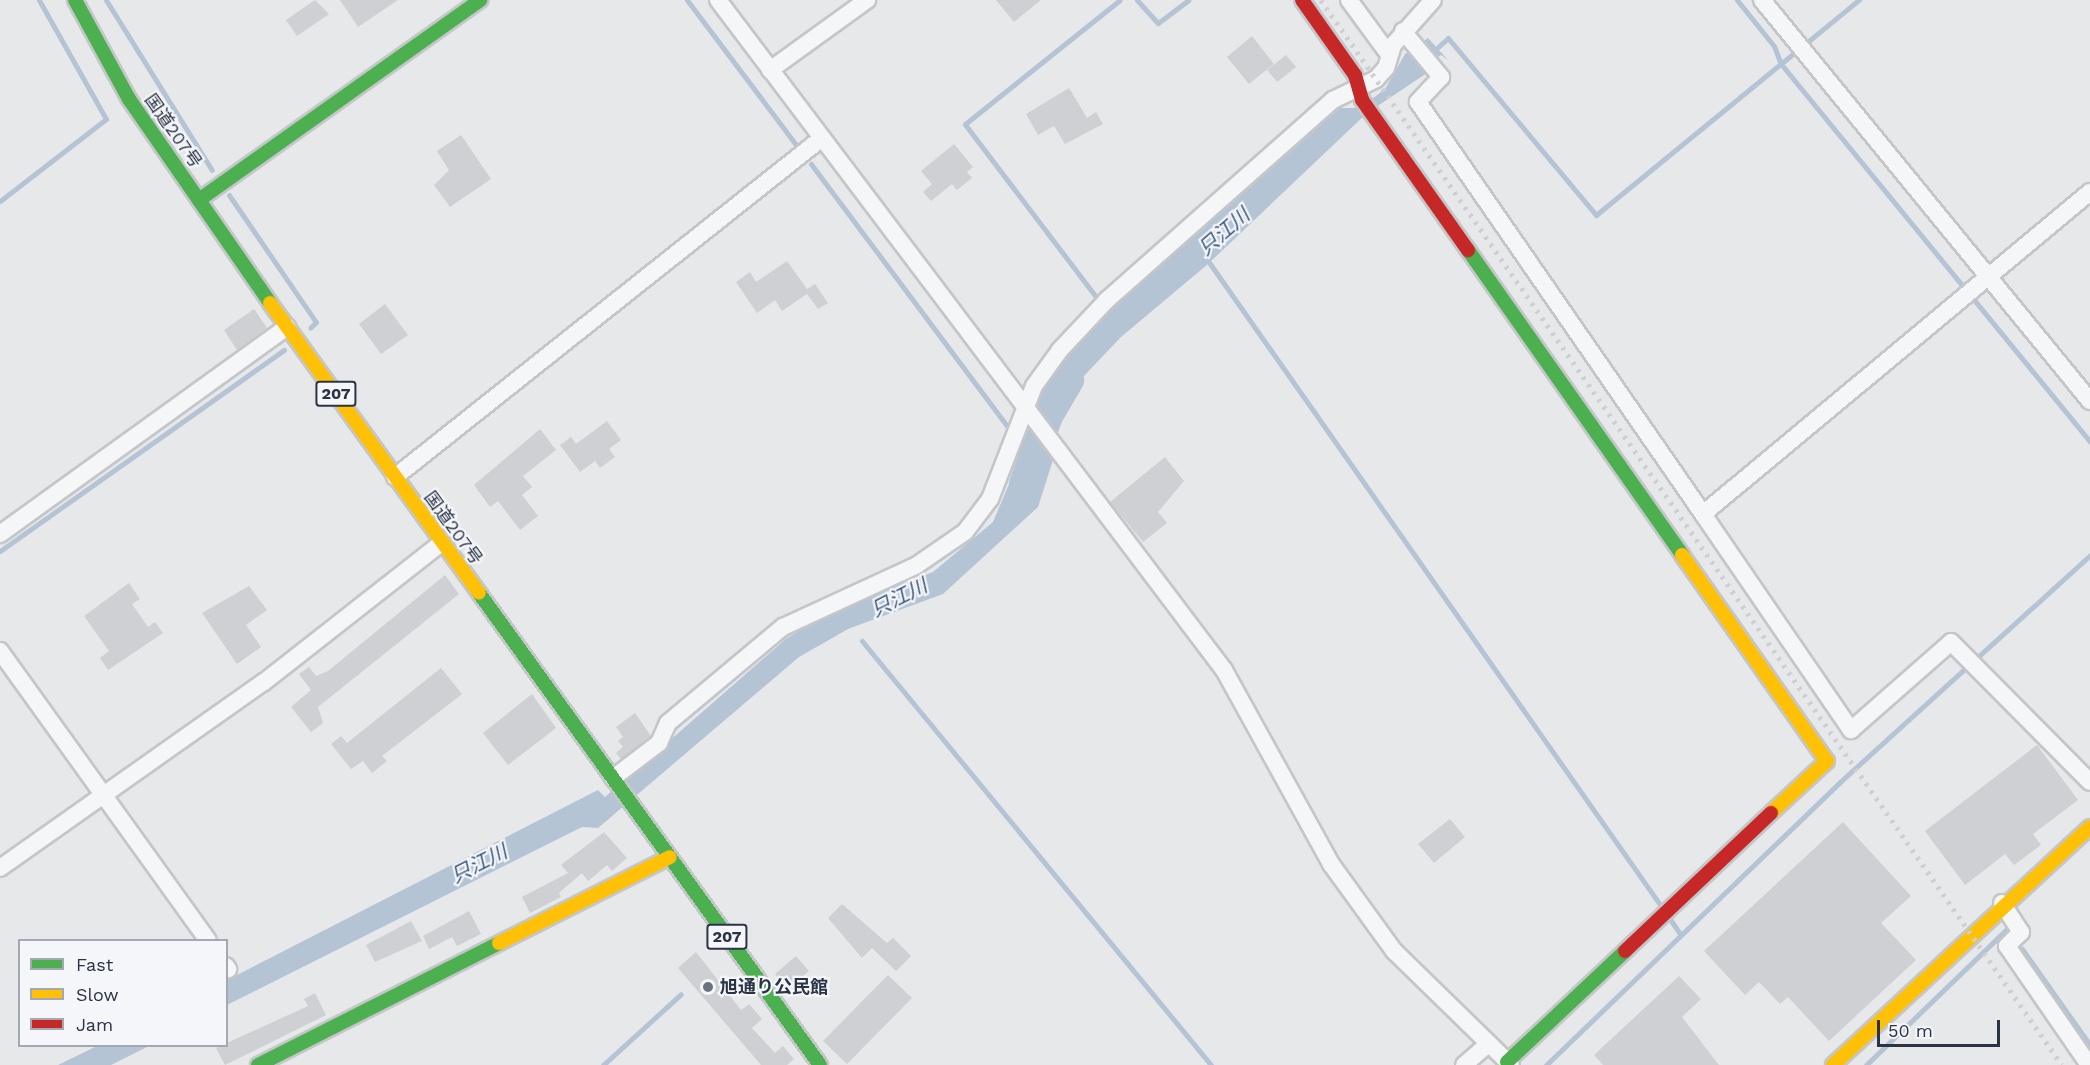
<!DOCTYPE html>
<meta charset="utf-8">
<style>
body{margin:0}
#map{position:relative;width:2090px;height:1065px;overflow:hidden;background:#e6e8ea;font-family:"Work Sans","Noto Sans JP",sans-serif}
div>[style]{position:absolute}
[style*='--x']{left:calc(var(--x)*1px);top:calc(var(--y)*1px);width:calc(var(--w)*1px);rotate:calc(var(--a)*1deg)}
.water>*{inset:0;background:#b4c4d5}
.stream>*{height:5px;margin:-2.5px;padding:0 2.5px;transform-origin:2.5px;border-radius:2.5px;background:#b4c4d5}
.river>*{height:30px;margin:-15px;padding:0 15px;transform-origin:15px;border-radius:15px;background:#b4c4d5}
.building>*{inset:0;background:#ced0d3}
.roads{filter:drop-shadow(2px 0 #c4c6c8) drop-shadow(-2px 0 #c4c6c8) drop-shadow(0 2px #c4c6c8) drop-shadow(0 -2px #c4c6c8)}
.street>*{height:16px;margin:-8px;padding:0 8px;transform-origin:8px;border-radius:8px;background:#f5f6f7}
.fast>*{height:14px;margin:-7px;padding:0 7px;transform-origin:7px;border-radius:7px;background:#4caf50}
.slow>*{height:14px;margin:-7px;padding:0 7px;transform-origin:7px;border-radius:7px;background:#ffc107}
.jam>*{height:14px;margin:-7px;padding:0 7px;transform-origin:7px;border-radius:7px;background:#c62828}
.rail>*{height:4.5px;margin-top:-2.25px;transform-origin:0;background:repeating-linear-gradient(90deg,#cecfd2 0 3px,transparent 0 9px)}
.dots>*{width:16px;height:16px;translate:-50% -50%;box-sizing:border-box;border:3px solid #f4f6f9;border-radius:50%}
span{translate:-50% -50%;white-space:nowrap;text-align:center;line-height:1.15;-webkit-text-stroke:4.5px #f4f6f9;paint-order:stroke}
.shield-label span{padding:2px 4px;background:#f4f6f9;border:2px solid;border-radius:4px;-webkit-text-stroke-width:0}
.shield-label{font-size:16px;color:#2b3445;font-weight:700}
.street-label{font-size:18px;color:#2b3445}
.poi-label{font-size:18px;color:#2b3445;font-weight:700}
.left{translate:0 -50%;text-align:left}
.water-label{font-size:20px;color:#34527a;font-style:italic}
.legend{position:absolute;left:18px;top:939px;width:210px;height:108px;box-sizing:border-box;background:#f4f6f9;border:2px solid #a4a8b1;margin:0;padding:8px 10px;list-style:none;font-size:18px;color:#2b3445}
.legend li{display:flex;align-items:center;gap:12px;height:30px}
.legend b{width:30px;border:2px solid #a4a8b1}
.scale{position:absolute;left:1877px;top:1020px;width:123px;height:27px;box-sizing:border-box;border:3px solid #2b3445;border-top:0;padding-left:8px;font-size:18px;line-height:21px;white-space:nowrap;color:#2b3445;-webkit-text-stroke:4px #f4f6f9;paint-order:stroke}
</style>
<div id="map">
<div class="water">
<div style="clip-path:polygon(1428px 38px,1448px 60px,1441px 55px,1424px 67px,1427px 73px,1367px 113px,1208px 264px,1121px 337px,1081px 379px,1057px 416px,1041px 415px,1039px 397px,1061px 363px,1103px 317px,1340px 108px,1360px 108px,1385px 89px,1405px 54px)"></div>
<div style="clip-path:polygon(1037px 445px,1053px 460px,1038px 507px,943px 594px,848px 629px,799px 657px,598px 828px,582px 827px,227px 1005px,227px 980px,598px 790px,605px 797px,787px 638px,841px 606px,933px 572px,993px 522px,1025px 446px)"></div>
<div style="clip-path:polygon(97px 1046px,149px 1046px,111px 1065px,58px 1065px)"></div>
</div>
<div class="stream">
<div style="--x:106;--y:0;--w:200;--a:58.1"></div>
<div style="--x:687;--y:0;--w:183;--a:53"></div>
<div style="--x:1137;--y:0;--w:31;--a:48"></div>
<div style="--x:1158;--y:23;--w:38;--a:-37"></div>
<div style="--x:1737;--y:0;--w:59;--a:51.2"></div>
<div style="--x:1774;--y:46;--w:19;--a:69"></div>
<div style="--x:1781;--y:64;--w:488;--a:50.7"></div>
<div style="--x:1438;--y:47;--w:13;--a:-42"></div>
<div style="--x:1448;--y:38;--w:231;--a:50.1"></div>
<div style="--x:1596;--y:215;--w:340;--a:-39.3"></div>
<div style="--x:811;--y:164;--w:327;--a:53.2"></div>
<div style="--x:229;--y:195;--w:154;--a:55.6"></div>
<div style="--x:316;--y:322;--w:8;--a:135"></div>
<div style="--x:0;--y:201;--w:134;--a:-37.7"></div>
<div style="--x:106;--y:119;--w:137;--a:-119.4"></div>
<div style="--x:1206;--y:258;--w:795;--a:54.93"></div>
<div style="--x:1112;--y:318;--w:243;--a:-127.2"></div>
<div style="--x:965;--y:124;--w:198;--a:-38.7"></div>
<div style="--x:0;--y:551;--w:348;--a:-35.3"></div>
<div style="--x:862;--y:641;--w:549;--a:50.54"></div>
<div style="--x:1668;--y:916;--w:23;--a:56"></div>
<div style="--x:2022;--y:949;--w:118;--a:54.7"></div>
<div style="--x:603;--y:1065;--w:105;--a:-42.3"></div>
<div style="--x:1546;--y:1065;--w:409;--a:-43.9"></div>
<div style="--x:1841;--y:781;--w:336;--a:-42.2"></div>
<div style="--x:1866;--y:1065;--w:196;--a:-44"></div>
</div>
<div class="river">
<div style="--x:1024;--y:484;--w:72;--a:-70.6"></div>
<div style="--x:1048;--y:416;--w:42;--a:-59.7"></div>
</div>
<div class="building">
<div style="clip-path:polygon(315px 0,329px 14px,297px 36px,286px 20px)"></div>
<div style="clip-path:polygon(340px 0,398px 0,358px 27px)"></div>
<div style="clip-path:polygon(996px 0,1041px 0,1014px 22px)"></div>
<div style="clip-path:polygon(1252px 36px,1274px 64px,1249px 84px,1227px 57px)"></div>
<div style="clip-path:polygon(1286px 55px,1296px 67px,1277px 82px,1267px 70px)"></div>
<div style="clip-path:polygon(1069px 88px,1087px 118px,1096px 112px,1103px 124px,1065px 144px,1054px 126px,1038px 135px,1026px 114px)"></div>
<div style="clip-path:polygon(461px 135px,491px 179px,450px 207px,434px 185px,449px 170px,437px 151px)"></div>
<div style="clip-path:polygon(954px 144px,973px 167px,967px 172px,972px 178px,957px 190px,952px 184px,931px 201px,923px 192px,932px 184px,921px 171px)"></div>
<div style="clip-path:polygon(787px 261px,807px 289px,815px 284px,828px 303px,818px 309px,807px 294px,782px 311px,775px 300px,757px 313px,736px 282px,750px 272px,756px 282px)"></div>
<div style="clip-path:polygon(385px 304px,408px 335px,381px 354px,359px 324px)"></div>
<div style="clip-path:polygon(254px 309px,267px 328px,237px 350px,224px 330px)"></div>
<div style="clip-path:polygon(607px 421px,621px 440px,609px 449px,615px 457px,600px 468px,595px 461px,580px 472px,560px 445px,571px 437px,576px 444px)"></div>
<div style="clip-path:polygon(540px 429px,556px 450px,523px 476px,532px 487px,522px 495px,538px 516px,520px 530px,498px 501px,490px 507px,474px 485px)"></div>
<div style="clip-path:polygon(1165px 457px,1184px 481px,1158px 512px,1167px 523px,1143px 542px,1110px 502px)"></div>
<div style="clip-path:polygon(445px 575px,459px 594px,318px 707px,323px 723px,311px 732px,291px 707px,311px 690px,299px 674px,309px 667px,316px 676px,328px 671px)"></div>
<div style="clip-path:polygon(129px 583px,140px 599px,132px 604px,148px 627px,155px 622px,163px 633px,108px 670px,100px 658px,109px 651px,84px 616px)"></div>
<div style="clip-path:polygon(249px 586px,267px 610px,246px 625px,261px 647px,237px 664px,202px 613px)"></div>
<div style="clip-path:polygon(441px 668px,462px 694px,382px 756px,387px 761px,372px 773px,363px 761px,351px 769px,331px 744px,341px 736px,347px 743px)"></div>
<div style="clip-path:polygon(532px 694px,556px 728px,508px 765px,483px 733px)"></div>
<div style="clip-path:polygon(635px 713px,651px 736px,621px 759px,616px 753px,623px 747px,618px 741px,623px 737px,616px 727px)"></div>
<div style="clip-path:polygon(2037px 745px,2078px 800px,2033px 834px,2041px 845px,2014px 865px,2005px 854px,1965px 885px,1925px 831px)"></div>
<div style="clip-path:polygon(1450px 819px,1465px 837px,1434px 863px,1418px 844px)"></div>
<div style="clip-path:polygon(1843px 822px,1911px 896px,1881px 923px,1916px 960px,1829px 1041px,1788px 997px,1780px 1004px,1759px 982px,1745px 995px,1704px 951px)"></div>
<div style="clip-path:polygon(604px 832px,627px 858px,612px 871px,607px 865px,588px 881px,582px 873px,559px 893px,561px 897px,530px 913px,522px 897px,568px 873px,561px 865px)"></div>
<div style="clip-path:polygon(842px 904px,887px 943px,893px 938px,911px 956px,896px 971px,872px 948px,862px 958px,828px 918px)"></div>
<div style="clip-path:polygon(469px 911px,481px 934px,457px 946px,452px 937px,429px 949px,423px 936px)"></div>
<div style="clip-path:polygon(411px 921px,422px 941px,375px 962px,366px 945px)"></div>
<div style="clip-path:polygon(696px 952px,741px 1010px,749px 1004px,762px 1019px,752px 1028px,775px 1053px,783px 1046px,794px 1059px,787px 1065px,761px 1065px,678px 968px)"></div>
<div style="clip-path:polygon(796px 956px,809px 971px,787px 990px,775px 974px)"></div>
<div style="clip-path:polygon(888px 975px,912px 998px,847px 1064px,823px 1041px)"></div>
<div style="clip-path:polygon(1679px 976px,1701px 999px,1682px 1017px,1719px 1065px,1603px 1065px,1594px 1055px)"></div>
<div style="clip-path:polygon(315px 993px,326px 1015px,225px 1065px,216px 1048px,308px 1006px,304px 999px)"></div>
</div>
<div class="roads">
<div class="street">
<div style="--x:718;--y:0;--w:840;--a:52.94"></div>
<div style="--x:1224;--y:670;--w:222;--a:61.1"></div>
<div style="--x:1331;--y:864;--w:107;--a:54.1"></div>
<div style="--x:1394;--y:951;--w:163;--a:44.3"></div>
<div style="--x:1349;--y:0;--w:66;--a:53.7"></div>
<div style="--x:1762;--y:0;--w:518;--a:50.72"></div>
<div style="--x:1403;--y:31;--w:60;--a:50.4"></div>
<div style="--x:1441;--y:77;--w:34;--a:133"></div>
<div style="--x:1418;--y:102;--w:501;--a:55.33"></div>
<div style="--x:770;--y:70;--w:120;--a:-35.8"></div>
<div style="--x:2090;--y:192;--w:503;--a:140.24"></div>
<div style="--x:1703;--y:514;--w:262;--a:55.6"></div>
<div style="--x:1851;--y:730;--w:133;--a:-41.3"></div>
<div style="--x:1951;--y:642;--w:197;--a:45.2"></div>
<div style="--x:395;--y:477;--w:545;--a:-38.45"></div>
<div style="--x:0;--y:534;--w:354;--a:-35.8"></div>
<div style="--x:0;--y:651;--w:356;--a:54.3"></div>
<div style="--x:613;--y:778;--w:58;--a:-37.3"></div>
<div style="--x:659;--y:743;--w:22;--a:-66"></div>
<div style="--x:668;--y:723;--w:150;--a:-39.9"></div>
<div style="--x:783;--y:627;--w:148;--a:-24.8"></div>
<div style="--x:917;--y:565;--w:58;--a:-34.5"></div>
<div style="--x:965;--y:532;--w:41;--a:-52.9"></div>
<div style="--x:990;--y:499;--w:121;--a:-68.7"></div>
<div style="--x:1034;--y:386;--w:44;--a:-54.2"></div>
<div style="--x:1060;--y:350;--w:69;--a:-46.8"></div>
<div style="--x:1107;--y:300;--w:302;--a:-41.5"></div>
<div style="--x:1333;--y:100;--w:48;--a:-26"></div>
<div style="--x:1376;--y:79;--w:15;--a:-48"></div>
<div style="--x:1386;--y:68;--w:24;--a:-73"></div>
<div style="--x:1393;--y:45;--w:60;--a:-48.4"></div>
<div style="--x:0;--y:868;--w:323;--a:-35.2"></div>
<div style="--x:264;--y:682;--w:225;--a:-38.1"></div>
<div style="--x:2002;--y:903;--w:35;--a:57"></div>
<div style="--x:2021;--y:932;--w:20;--a:135"></div>
<div style="--x:2007;--y:946;--w:145;--a:55.4"></div>
<div style="--x:226;--y:966;--w:4;--a:56"></div>
<div style="--x:1464;--y:1065;--w:32;--a:-41"></div>
</div>
<div class="fast">
<div style="--x:75;--y:0;--w:113;--a:61.4"></div>
<div style="--x:129;--y:99;--w:248;--a:55.3"></div>
<div style="--x:199;--y:200;--w:345;--a:-35.4"></div>
<div style="--x:1468;--y:250;--w:373;--a:54.9"></div>
<div style="--x:479;--y:593;--w:582;--a:54.15"></div>
<div style="--x:1507;--y:1062;--w:162;--a:-43.2"></div>
<div style="--x:258;--y:1065;--w:270;--a:-26.8"></div>
</div>
<div class="slow">
<div style="--x:270;--y:303;--w:357;--a:54.2"></div>
<div style="--x:1682;--y:555;--w:252;--a:54.9"></div>
<div style="--x:1827;--y:761;--w:76;--a:137.1"></div>
<div style="--x:499;--y:943;--w:191;--a:-26.7"></div>
<div style="--x:1833;--y:1065;--w:350;--a:-42.8"></div>
</div>
<div class="jam">
<div style="--x:1302;--y:0;--w:92;--a:54.8"></div>
<div style="--x:1355;--y:75;--w:26;--a:74"></div>
<div style="--x:1362;--y:100;--w:184;--a:54.8"></div>
<div style="--x:1625;--y:951;--w:201;--a:-43.4"></div>
</div>
</div>
<div class="rail">
<div style="--x:1321;--y:0;--w:1297;--a:55.17"></div>
</div>
<div class="dots">
<div style="left:708px;top:987px;background:#6c737f"></div>
</div>
<div class="shield-label">
<span style="left:336px;top:394px">207</span>
<span style="left:727px;top:937px">207</span>
</div>
<div class="street-label">
<span style="left:173px;top:131px;rotate:55deg">国道207号</span>
<span style="left:453px;top:528px;rotate:54deg">国道207号</span>
</div>
<div class="poi-label">
<span class="left" style="left:720px;top:987px">旭通り公民館</span>
</div>
<div class="water-label">
<span style="left:1224px;top:232px;rotate:-41deg">只江川</span>
<span style="left:899px;top:598px;rotate:-27deg">只江川</span>
<span style="left:479px;top:864px;rotate:-27deg">只江川</span>
</div>
<ul class="legend">
<li><b style="height:8px;background:#4caf50"></b>Fast</li>
<li><b style="height:8px;background:#ffc107"></b>Slow</li>
<li><b style="height:8px;background:#c62828"></b>Jam</li>
</ul>
<div class="scale">50 m</div>
</div>
